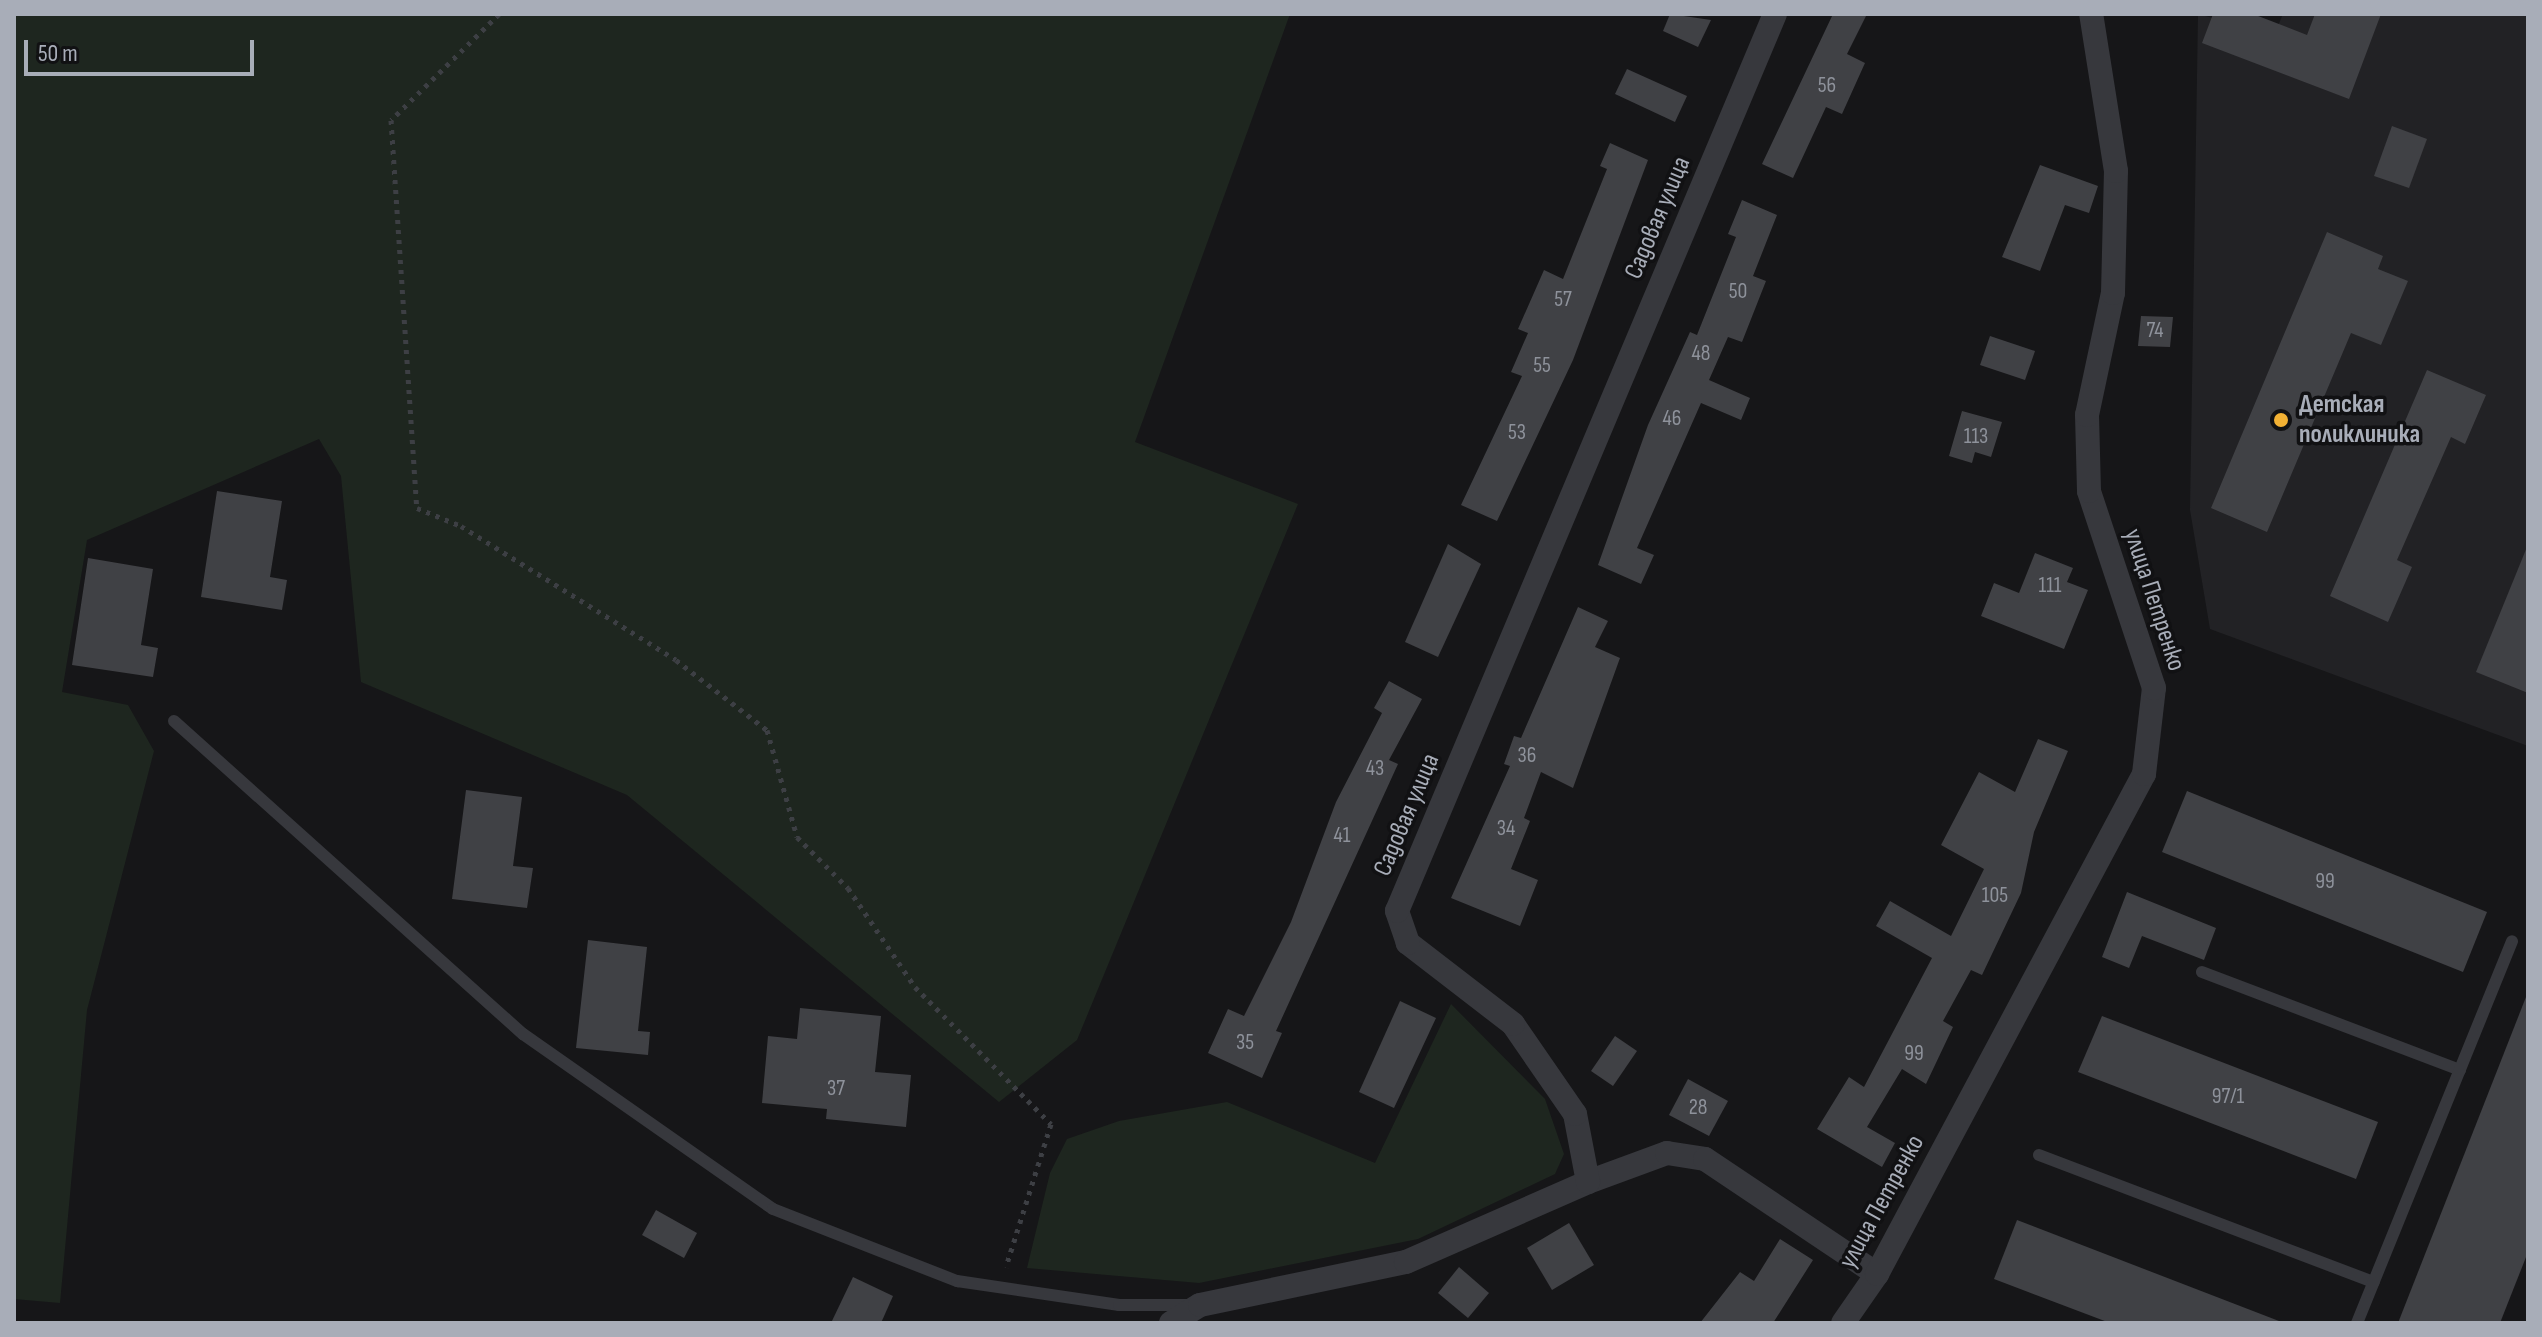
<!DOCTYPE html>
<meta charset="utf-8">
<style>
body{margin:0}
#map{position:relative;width:2542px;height:1337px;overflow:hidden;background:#161618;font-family:"Sofia Sans Condensed",sans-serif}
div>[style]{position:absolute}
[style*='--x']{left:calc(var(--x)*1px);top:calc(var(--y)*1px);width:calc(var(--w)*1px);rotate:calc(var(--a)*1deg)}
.built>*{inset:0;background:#222225}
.green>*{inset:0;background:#1e261f}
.building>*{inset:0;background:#404145}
.path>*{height:5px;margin-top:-2.5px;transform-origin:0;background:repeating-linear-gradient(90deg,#3d3f44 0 4px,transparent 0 10px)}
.service>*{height:12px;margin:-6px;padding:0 6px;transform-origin:6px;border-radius:6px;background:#37383d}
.minor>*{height:24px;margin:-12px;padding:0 12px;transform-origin:12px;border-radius:12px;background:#37383d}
.dots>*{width:22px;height:22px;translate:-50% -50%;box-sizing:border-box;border:4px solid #111113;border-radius:50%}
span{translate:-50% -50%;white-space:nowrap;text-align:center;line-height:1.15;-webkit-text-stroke:7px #111113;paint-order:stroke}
.number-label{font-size:22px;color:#8e929b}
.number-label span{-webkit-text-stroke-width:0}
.street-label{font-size:26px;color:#a8adb8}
.poi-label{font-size:26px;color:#a8adb8;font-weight:700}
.left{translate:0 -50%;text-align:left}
.frame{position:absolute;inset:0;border:16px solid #a8adb8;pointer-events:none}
.scale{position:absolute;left:24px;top:40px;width:230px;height:36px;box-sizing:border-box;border:4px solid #a8adb8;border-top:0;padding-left:10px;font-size:24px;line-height:28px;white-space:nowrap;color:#a8adb8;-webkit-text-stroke:6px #111113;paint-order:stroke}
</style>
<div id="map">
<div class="built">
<div style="clip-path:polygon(2198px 14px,2274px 35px,2283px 14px,2528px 14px,2528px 746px,2210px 629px,2190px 510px)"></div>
</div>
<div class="green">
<div style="clip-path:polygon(14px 14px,1290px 14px,1135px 442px,1298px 504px,1077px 1040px,999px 1102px,627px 795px,361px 682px,341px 476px,319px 439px,87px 540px,62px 692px,128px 705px,154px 751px,87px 1010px,60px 1303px,14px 1299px)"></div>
<div style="clip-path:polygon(1451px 1004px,1545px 1099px,1564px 1154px,1555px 1174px,1418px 1239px,1199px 1283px,1027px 1268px,1050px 1173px,1067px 1139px,1119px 1121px,1227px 1102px,1375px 1163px)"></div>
</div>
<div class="building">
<div style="clip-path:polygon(1670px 14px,1711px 20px,1698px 47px,1663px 31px)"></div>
<div style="clip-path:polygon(1833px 14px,1867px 14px,1847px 54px,1865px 63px,1842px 114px,1826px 107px,1793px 178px,1762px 164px)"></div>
<div style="clip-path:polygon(2213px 14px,2253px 14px,2307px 35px,2315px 14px,2381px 14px,2349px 99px,2202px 43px)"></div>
<div style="clip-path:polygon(1627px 69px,1687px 96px,1675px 122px,1615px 94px)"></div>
<div style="clip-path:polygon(2392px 126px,2427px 139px,2409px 188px,2374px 176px)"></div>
<div style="clip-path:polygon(1610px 143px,1648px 160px,1573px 360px,1497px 521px,1461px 505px,1522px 376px,1511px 372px,1528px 333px,1518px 329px,1544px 270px,1563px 279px,1607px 169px,1600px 166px)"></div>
<div style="clip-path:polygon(2040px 165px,2098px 186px,2089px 213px,2065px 205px,2040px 271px,2002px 257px)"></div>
<div style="clip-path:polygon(1742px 200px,1777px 215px,1753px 276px,1766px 281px,1742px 342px,1728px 337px,1709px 380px,1750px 398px,1741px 420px,1701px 403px,1637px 548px,1654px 555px,1641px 584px,1598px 565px,1648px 425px,1690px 332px,1697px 335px,1736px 237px,1728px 234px)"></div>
<div style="clip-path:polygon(2327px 232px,2383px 256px,2378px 269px,2408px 281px,2381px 345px,2351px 333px,2267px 532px,2211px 508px)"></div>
<div style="clip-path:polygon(2141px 316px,2173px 317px,2170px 347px,2138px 346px)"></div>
<div style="clip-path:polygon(1990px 336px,2035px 351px,2025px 380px,1980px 365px)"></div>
<div style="clip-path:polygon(2427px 370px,2486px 395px,2465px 444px,2451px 437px,2397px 560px,2412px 567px,2388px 622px,2330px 596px)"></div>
<div style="clip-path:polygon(1962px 411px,2002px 422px,1991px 457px,1975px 452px,1972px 463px,1949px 456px)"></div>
<div style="clip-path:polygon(217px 491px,282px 501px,270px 577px,287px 580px,282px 610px,201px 597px)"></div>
<div style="clip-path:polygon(1448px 544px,1481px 564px,1438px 657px,1405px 642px)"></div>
<div style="clip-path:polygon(2527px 547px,2528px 547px,2528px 693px,2476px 672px)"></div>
<div style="clip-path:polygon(2035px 553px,2073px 568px,2067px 582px,2088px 590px,2064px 649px,1981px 616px,1994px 583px,2019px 593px)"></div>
<div style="clip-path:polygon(88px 558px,153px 569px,141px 645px,158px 648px,153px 677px,72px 665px)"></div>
<div style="clip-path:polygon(1578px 607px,1608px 621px,1595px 647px,1620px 658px,1573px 788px,1541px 772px,1524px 818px,1530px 821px,1511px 869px,1538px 880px,1520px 926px,1451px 898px,1510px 766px,1504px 764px,1514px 736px,1521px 738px)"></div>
<div style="clip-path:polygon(1389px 681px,1422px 699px,1389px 760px,1398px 764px,1276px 1031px,1282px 1033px,1262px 1078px,1208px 1053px,1228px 1009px,1244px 1016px,1291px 922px,1336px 802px,1382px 713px,1374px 708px)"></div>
<div style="clip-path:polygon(2038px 739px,2068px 751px,2034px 832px,2021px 893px,1982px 975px,1971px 970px,1943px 1021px,1953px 1027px,1926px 1084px,1902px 1069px,1867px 1127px,1895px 1143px,1882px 1167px,1817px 1129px,1849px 1077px,1864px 1087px,1932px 958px,1876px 926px,1890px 901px,1951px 936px,1984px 869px,1941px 845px,1979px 772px,2015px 792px)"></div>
<div style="clip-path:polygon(466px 790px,522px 797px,513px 866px,533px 868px,527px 908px,452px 899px)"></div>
<div style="clip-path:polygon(2187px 791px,2487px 912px,2463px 972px,2162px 852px)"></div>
<div style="clip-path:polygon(2127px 892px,2216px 928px,2204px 960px,2142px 936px,2129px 968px,2102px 957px)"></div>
<div style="clip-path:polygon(588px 940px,647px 947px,638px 1031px,650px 1032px,648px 1055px,576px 1048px)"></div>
<div style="clip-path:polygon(2526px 997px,2528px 1252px,2500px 1323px,2398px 1323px)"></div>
<div style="clip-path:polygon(1400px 1001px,1436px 1018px,1394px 1108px,1359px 1092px)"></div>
<div style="clip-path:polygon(800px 1008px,881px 1016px,875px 1072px,911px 1075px,906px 1127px,826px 1119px,827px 1109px,762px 1103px,768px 1036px,797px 1039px)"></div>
<div style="clip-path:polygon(2102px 1016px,2378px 1122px,2356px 1179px,2078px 1072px)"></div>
<div style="clip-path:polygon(1615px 1036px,1637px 1051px,1613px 1086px,1591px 1071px)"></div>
<div style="clip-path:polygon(1688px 1079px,1728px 1101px,1709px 1136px,1669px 1115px)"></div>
<div style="clip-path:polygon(656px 1210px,697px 1233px,684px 1258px,642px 1235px)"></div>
<div style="clip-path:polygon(2017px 1220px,2279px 1321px,2279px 1323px,2110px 1323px,1994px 1279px)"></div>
<div style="clip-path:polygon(1569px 1223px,1594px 1265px,1552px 1290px,1527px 1248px)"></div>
<div style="clip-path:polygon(1780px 1239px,1813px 1260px,1773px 1323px,1700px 1323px,1740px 1272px,1754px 1281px)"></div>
<div style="clip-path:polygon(1459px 1267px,1489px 1293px,1468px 1318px,1438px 1293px)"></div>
<div style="clip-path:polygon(853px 1277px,893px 1296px,881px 1323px,831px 1323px)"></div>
</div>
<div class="path">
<div style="--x:499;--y:14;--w:151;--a:135.5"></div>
<div style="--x:391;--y:120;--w:389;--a:86.2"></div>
<div style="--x:417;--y:508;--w:48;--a:22.2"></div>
<div style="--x:461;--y:526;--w:253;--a:31.9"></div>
<div style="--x:676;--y:660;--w:115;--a:37.6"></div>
<div style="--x:767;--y:730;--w:111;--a:74.3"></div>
<div style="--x:797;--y:837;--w:72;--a:45"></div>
<div style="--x:848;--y:888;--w:120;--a:55.9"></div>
<div style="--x:915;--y:987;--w:193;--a:45.2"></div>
<div style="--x:1051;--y:1124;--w:150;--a:107.5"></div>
</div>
<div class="service">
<div style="--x:174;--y:721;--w:469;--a:41.9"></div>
<div style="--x:523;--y:1034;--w:305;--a:35"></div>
<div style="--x:773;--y:1209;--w:198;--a:21.4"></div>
<div style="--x:957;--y:1281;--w:164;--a:8.4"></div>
<div style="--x:1119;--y:1305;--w:74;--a:0"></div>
<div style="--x:2202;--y:972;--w:276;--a:20.8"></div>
<div style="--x:2039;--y:1155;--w:358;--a:20.8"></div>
<div style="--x:2357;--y:1323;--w:412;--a:-67.9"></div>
</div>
<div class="minor">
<div style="--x:1588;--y:1182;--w:84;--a:-20.2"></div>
<div style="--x:1667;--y:1153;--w:38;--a:9"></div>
<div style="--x:1705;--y:1159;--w:207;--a:33.8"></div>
<div style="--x:1171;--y:1323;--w:34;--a:-32"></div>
<div style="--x:1200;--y:1305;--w:210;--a:-11.8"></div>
<div style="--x:1406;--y:1262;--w:199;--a:-23.7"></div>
<div style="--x:1588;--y:1182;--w:69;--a:-100.8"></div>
<div style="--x:1575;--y:1114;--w:109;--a:-124.6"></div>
<div style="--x:1513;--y:1024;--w:133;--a:-142.4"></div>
<div style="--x:1408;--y:943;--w:34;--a:-109"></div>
<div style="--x:1397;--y:911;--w:973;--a:-67.15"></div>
<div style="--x:1843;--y:1323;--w:60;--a:-55.2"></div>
<div style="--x:1877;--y:1274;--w:567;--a:-61.9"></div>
<div style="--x:2144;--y:774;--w:87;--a:-83.4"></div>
<div style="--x:2154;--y:688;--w:207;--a:-108.3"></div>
<div style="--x:2089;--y:491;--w:76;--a:-91.5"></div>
<div style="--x:2087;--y:415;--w:125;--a:-78"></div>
<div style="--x:2113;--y:293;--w:122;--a:-88.6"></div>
<div style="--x:2116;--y:171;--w:159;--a:-99"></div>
</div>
<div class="dots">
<div style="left:2281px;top:420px;background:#f2b134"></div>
</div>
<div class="number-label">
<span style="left:1827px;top:86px">56</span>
<span style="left:1738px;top:292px">50</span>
<span style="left:1563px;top:300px">57</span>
<span style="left:2155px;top:331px">74</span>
<span style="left:1701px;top:354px">48</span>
<span style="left:1542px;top:366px">55</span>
<span style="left:1672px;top:419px">46</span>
<span style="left:1517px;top:433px">53</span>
<span style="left:1976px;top:437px">113</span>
<span style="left:2050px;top:586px">111</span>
<span style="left:1527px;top:756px">36</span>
<span style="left:1375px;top:769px">43</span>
<span style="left:1506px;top:829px">34</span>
<span style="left:1342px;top:836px">41</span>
<span style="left:2325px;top:882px">99</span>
<span style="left:1995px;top:896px">105</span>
<span style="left:1245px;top:1043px">35</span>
<span style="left:1914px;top:1054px">99</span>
<span style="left:836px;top:1089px">37</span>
<span style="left:2228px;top:1097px">97/1</span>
<span style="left:1698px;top:1108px">28</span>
</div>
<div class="street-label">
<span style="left:1658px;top:218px;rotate:-67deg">Садовая улица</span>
<span style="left:2154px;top:600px;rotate:72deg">улица Петренко</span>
<span style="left:1407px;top:815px;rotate:-67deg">Садовая улица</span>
<span style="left:1882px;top:1202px;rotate:-61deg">улица Петренко</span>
</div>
<div class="poi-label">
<span class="left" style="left:2299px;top:420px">Детская<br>поликлиника</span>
</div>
<div class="frame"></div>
<div class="scale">50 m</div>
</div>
